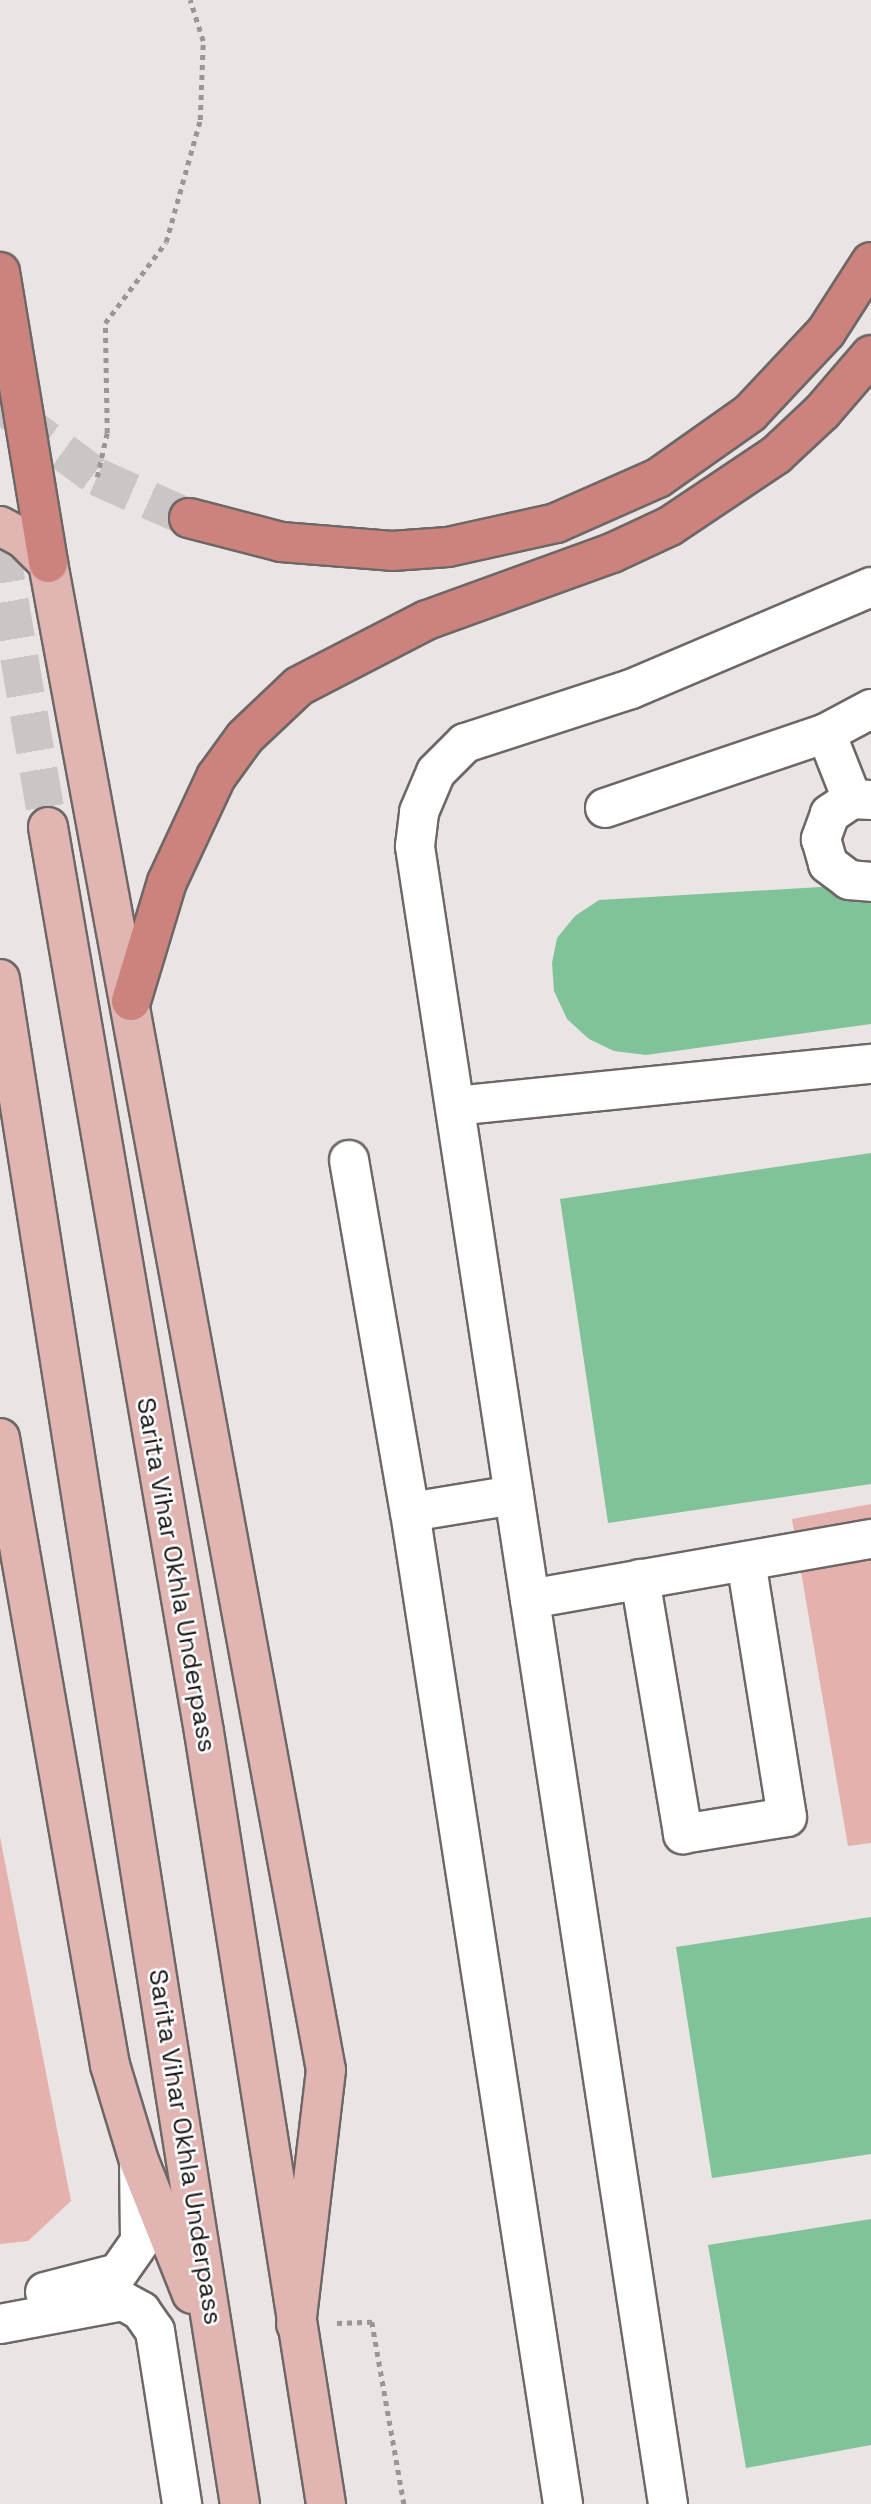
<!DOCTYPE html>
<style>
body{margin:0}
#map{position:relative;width:871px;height:2504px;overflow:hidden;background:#ebe4e4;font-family:"Space Grotesk",sans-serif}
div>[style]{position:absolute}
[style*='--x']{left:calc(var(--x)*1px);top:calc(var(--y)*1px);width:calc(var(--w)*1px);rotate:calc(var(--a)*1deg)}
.green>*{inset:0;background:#e4b1ad}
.building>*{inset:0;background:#81c399}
.major-tunnel>*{height:38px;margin-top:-19px;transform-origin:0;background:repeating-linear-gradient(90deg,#cbc5c5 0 38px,transparent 0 57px)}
.highway-tunnel>*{height:38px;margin-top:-19px;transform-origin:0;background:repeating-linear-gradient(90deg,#cbc5c5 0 38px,transparent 0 57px)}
.path>*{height:4.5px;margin-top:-2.25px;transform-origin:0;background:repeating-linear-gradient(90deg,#9b9696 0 5px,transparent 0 10px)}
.roads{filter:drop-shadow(2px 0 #6d6766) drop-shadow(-2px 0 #6d6766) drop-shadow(0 2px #6d6766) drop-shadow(0 -2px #6d6766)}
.minor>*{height:38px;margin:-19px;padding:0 19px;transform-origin:19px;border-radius:19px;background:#fff}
.major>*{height:38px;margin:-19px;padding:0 19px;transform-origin:19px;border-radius:19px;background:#e0b5b2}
.highway>*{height:38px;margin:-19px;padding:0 19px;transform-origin:19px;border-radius:19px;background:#cc837e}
span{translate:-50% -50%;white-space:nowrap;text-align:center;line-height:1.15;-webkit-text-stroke:5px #fff;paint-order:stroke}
.street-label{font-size:26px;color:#171515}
</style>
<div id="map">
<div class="green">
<div style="clip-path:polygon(871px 1504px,871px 1843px,848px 1846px,792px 1519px)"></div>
<div style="clip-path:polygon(0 1837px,71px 2201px,28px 2241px,0 2244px)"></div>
</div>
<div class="building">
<div style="clip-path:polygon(871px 884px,871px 1024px,646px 1055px,614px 1051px,589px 1039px,567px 1019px,554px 991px,552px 963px,557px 938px,575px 916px,599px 900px)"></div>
<div style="clip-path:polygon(871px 1153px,871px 1484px,608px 1523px,560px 1199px)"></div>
<div style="clip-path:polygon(871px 1917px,871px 2154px,712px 2178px,676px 1947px)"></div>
<div style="clip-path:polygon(871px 2219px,871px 2445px,746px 2468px,708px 2245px)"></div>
</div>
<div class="major-tunnel">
<div style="--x:0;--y:545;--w:286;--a:80.3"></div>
</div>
<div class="highway-tunnel">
<div style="--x:0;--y:396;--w:28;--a:52"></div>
<div style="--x:17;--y:418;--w:99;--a:36.4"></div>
<div style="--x:97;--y:477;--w:101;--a:24"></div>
</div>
<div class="path">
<div style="--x:97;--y:477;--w:45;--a:-77.2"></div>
<div style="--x:107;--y:433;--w:110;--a:-91"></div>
<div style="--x:105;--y:323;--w:101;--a:-53"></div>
<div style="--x:166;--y:242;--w:127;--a:-74.4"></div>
<div style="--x:200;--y:120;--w:79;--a:-87.8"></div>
<div style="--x:203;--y:41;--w:43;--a:-107.6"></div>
<div style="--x:337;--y:2323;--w:35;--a:-2"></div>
<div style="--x:372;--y:2322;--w:185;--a:80"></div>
</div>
<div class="roads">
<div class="minor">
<div style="--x:826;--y:733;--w:71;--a:68.5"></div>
<div style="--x:871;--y:800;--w:19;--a:-177"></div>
<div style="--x:852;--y:799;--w:27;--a:146"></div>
<div style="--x:830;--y:814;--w:27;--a:110"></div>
<div style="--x:821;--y:839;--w:26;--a:74"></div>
<div style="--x:828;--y:864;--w:26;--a:37"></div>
<div style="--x:849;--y:880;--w:22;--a:5"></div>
<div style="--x:605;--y:808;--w:233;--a:-18.7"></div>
<div style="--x:826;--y:733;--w:51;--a:-28.1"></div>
<div style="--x:455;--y:1106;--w:418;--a:-5.8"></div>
<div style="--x:349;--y:1160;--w:357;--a:80.2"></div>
<div style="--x:514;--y:1495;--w:105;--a:170.7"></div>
<div style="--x:410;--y:1512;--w:1004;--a:81.23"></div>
<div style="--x:640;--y:1579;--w:259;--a:80.4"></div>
<div style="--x:683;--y:1834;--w:105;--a:-9.3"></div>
<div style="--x:787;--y:1817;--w:259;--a:-99.1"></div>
<div style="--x:530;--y:1599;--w:346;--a:-10"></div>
<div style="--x:45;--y:2292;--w:75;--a:-14.6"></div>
<div style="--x:118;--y:2273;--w:39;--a:-55"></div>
<div style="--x:140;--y:2241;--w:78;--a:-90.7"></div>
<div style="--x:0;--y:2324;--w:125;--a:-10.6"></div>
<div style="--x:123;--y:2301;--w:21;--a:29"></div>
<div style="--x:141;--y:2311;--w:24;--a:55"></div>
<div style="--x:155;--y:2331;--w:175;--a:81.1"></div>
<div style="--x:668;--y:2504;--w:1677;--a:-98.68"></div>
<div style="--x:415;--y:846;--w:34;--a:-83"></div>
<div style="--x:419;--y:812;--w:43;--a:-67"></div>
<div style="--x:436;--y:772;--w:41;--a:-45"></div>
<div style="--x:465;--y:743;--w:175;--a:-18"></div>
<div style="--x:631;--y:689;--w:261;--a:-23"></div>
</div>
<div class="major">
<div style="--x:0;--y:526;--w:26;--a:28"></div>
<div style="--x:23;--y:538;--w:35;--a:45"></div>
<div style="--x:48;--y:563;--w:1532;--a:79.55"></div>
<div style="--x:326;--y:2070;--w:256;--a:96.7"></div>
<div style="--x:48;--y:827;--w:918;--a:80.22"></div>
<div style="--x:204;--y:1732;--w:782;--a:81.02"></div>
<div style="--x:0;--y:979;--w:1544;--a:81.06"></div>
<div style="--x:0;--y:1438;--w:637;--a:80.05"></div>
<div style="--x:110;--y:2065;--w:100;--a:73.2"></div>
<div style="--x:139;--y:2161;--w:143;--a:68.3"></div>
</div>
<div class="highway">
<div style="--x:0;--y:272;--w:295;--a:80.6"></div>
<div style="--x:189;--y:518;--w:95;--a:14.6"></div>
<div style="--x:281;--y:542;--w:111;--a:4.6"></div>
<div style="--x:392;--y:551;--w:56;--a:-4.1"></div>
<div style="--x:448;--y:547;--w:111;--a:-12.5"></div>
<div style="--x:556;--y:523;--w:111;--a:-23.8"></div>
<div style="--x:658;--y:478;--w:113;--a:-35.2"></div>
<div style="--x:750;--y:413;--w:111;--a:-46.8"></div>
<div style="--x:826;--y:332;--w:83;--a:-57.3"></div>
<div style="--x:131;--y:1001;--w:124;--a:-73.2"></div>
<div style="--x:167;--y:882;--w:116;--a:-65"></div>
<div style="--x:216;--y:777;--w:49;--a:-54.1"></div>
<div style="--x:245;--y:737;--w:74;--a:-43.4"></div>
<div style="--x:299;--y:686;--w:144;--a:-27.3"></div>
<div style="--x:427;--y:620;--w:197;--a:-19.9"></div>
<div style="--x:612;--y:553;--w:64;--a:-25"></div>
<div style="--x:670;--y:526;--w:128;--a:-33.8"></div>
<div style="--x:776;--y:455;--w:63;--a:-43.1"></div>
<div style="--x:822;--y:412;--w:75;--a:-49.3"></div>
</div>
</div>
<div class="street-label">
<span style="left:176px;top:1575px;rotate:80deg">Sarita Vihar Okhla Underpass</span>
<span style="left:185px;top:2147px;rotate:81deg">Sarita Vihar Okhla Underpass</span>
</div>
</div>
